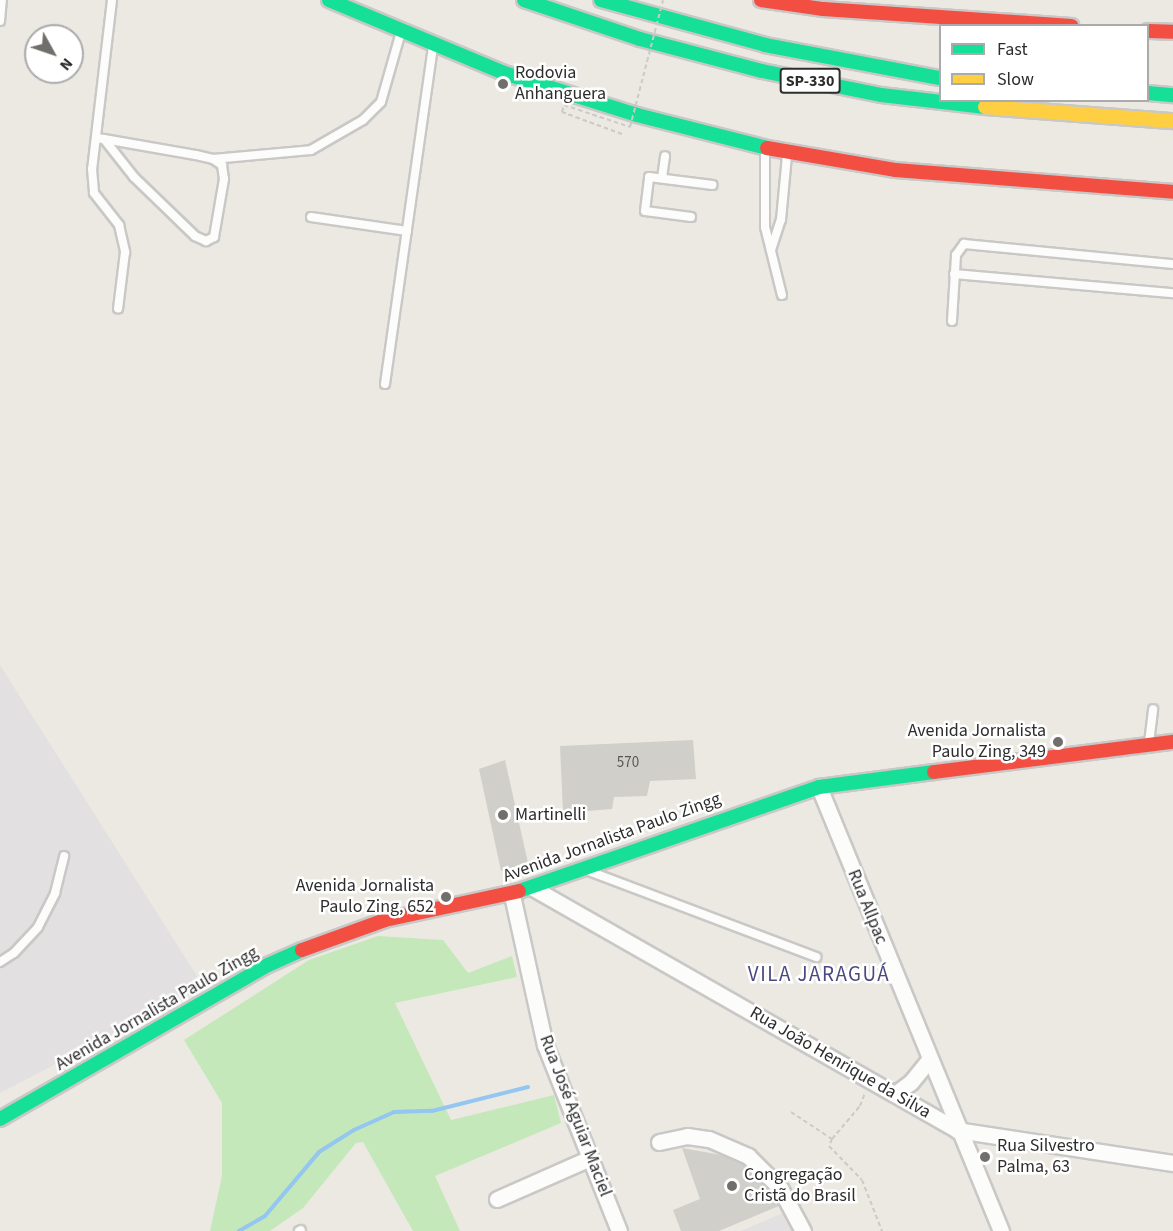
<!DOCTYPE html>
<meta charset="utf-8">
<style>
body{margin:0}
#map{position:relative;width:1173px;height:1231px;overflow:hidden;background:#ece9e2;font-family:"Source Sans 3",sans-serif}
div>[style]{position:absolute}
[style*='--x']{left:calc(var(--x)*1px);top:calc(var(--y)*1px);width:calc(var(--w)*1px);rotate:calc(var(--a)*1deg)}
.industrial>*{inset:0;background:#e3e0e1}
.green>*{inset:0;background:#c4e8ba}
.stream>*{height:4px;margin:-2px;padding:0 2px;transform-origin:2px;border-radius:2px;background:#93c6f0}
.building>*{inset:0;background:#d0cfc9}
.path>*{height:2px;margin-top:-1px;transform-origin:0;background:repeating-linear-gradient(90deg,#cacac9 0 4.5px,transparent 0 7.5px)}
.roads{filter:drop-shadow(2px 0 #c9c8c7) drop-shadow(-2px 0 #c9c8c7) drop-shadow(0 2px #c9c8c7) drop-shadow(0 -2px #c9c8c7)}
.lane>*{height:8px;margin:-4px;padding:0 4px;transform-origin:4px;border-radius:4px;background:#fcfcfb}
.street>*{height:15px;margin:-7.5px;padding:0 7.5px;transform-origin:7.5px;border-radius:7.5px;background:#fcfcfb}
.fast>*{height:14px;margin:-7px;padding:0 7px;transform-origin:7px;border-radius:7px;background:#16e098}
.slow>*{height:14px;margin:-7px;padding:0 7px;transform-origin:7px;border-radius:7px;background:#ffcf43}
.jam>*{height:14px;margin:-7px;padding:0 7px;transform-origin:7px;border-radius:7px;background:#f24e42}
.path-bridge>*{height:2px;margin-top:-1px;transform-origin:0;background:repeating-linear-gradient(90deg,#cacac9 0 4.5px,transparent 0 7.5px)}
.dots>*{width:16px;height:16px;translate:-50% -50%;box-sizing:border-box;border:3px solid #fff;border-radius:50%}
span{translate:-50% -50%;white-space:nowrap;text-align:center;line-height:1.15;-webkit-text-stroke:5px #fff;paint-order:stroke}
.number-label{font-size:15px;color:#585756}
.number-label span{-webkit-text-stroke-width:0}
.shield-label span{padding:2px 4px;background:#fff;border:2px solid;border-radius:4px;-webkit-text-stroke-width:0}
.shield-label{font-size:16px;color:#2d2d2d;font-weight:700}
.poi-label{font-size:18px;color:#2d2d2d}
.left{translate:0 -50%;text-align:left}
.right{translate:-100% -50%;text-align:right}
.street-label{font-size:18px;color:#2d2d2d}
.quarter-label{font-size:21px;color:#4a4a81;letter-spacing:1.5px}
.legend{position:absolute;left:939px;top:24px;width:210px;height:78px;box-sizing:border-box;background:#fff;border:2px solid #ababab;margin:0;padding:8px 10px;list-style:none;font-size:18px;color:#2d2d2d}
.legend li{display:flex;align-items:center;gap:12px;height:30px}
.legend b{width:30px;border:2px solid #ababab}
.north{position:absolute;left:24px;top:24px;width:60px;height:60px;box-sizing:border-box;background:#fff;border:2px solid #ababab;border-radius:50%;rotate:130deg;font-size:16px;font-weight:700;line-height:24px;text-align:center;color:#2d2d2d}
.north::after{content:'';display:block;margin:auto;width:21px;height:27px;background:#706f6c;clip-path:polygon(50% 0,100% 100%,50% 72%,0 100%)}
</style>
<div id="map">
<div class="industrial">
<div style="clip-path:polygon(0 665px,204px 987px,0 1093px)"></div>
<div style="clip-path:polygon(785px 1212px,793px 1231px,741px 1231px)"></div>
</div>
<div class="green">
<div style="clip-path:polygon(378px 936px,443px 940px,468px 973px,512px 956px,517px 977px,395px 1003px,451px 1120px,554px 1095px,561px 1123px,435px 1176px,460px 1231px,413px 1231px,363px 1142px,356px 1143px,303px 1208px,270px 1231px,210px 1231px,222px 1176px,222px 1103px,184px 1040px,309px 960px)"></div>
</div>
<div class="stream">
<div style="--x:239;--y:1231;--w:30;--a:-30"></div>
<div style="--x:265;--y:1216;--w:84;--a:-49.8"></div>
<div style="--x:319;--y:1152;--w:41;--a:-32.2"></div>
<div style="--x:354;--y:1130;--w:44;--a:-24.2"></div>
<div style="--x:394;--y:1112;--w:38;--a:-2"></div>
<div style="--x:432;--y:1111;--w:99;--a:-14"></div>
</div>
<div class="building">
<div style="clip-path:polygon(693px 740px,696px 779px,650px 781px,647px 796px,614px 797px,612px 809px,563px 813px,560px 746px)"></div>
<div style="clip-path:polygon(505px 760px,528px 863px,501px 871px,479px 769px)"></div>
<div style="clip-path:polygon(682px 1148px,721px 1155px,742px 1164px,772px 1194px,779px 1206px,719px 1231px,681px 1231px,673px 1210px,700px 1199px)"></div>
</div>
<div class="path">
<div style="--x:791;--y:1112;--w:49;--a:33.4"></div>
<div style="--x:832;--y:1139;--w:8;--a:113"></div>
<div style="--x:829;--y:1146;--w:47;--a:45.9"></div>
<div style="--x:862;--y:1180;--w:55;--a:68.6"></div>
<div style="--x:832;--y:1139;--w:43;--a:-49.7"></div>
<div style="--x:860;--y:1106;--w:14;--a:-69"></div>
</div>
<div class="roads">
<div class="lane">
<div style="--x:112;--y:0;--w:170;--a:96.7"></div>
<div style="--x:92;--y:169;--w:24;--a:85"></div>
<div style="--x:94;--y:193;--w:41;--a:52"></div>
<div style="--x:119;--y:225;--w:28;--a:77"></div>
<div style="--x:125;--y:252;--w:57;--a:97"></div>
<div style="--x:0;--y:21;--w:21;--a:-85"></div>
<div style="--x:96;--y:138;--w:8;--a:7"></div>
<div style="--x:104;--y:139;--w:93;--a:9.9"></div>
<div style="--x:196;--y:155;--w:17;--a:13"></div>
<div style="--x:213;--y:159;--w:11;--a:34"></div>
<div style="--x:222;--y:165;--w:14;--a:82"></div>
<div style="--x:224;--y:179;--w:59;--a:99.8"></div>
<div style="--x:214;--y:237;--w:9;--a:153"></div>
<div style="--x:206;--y:241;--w:12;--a:-156"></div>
<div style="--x:195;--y:236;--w:85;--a:-136"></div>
<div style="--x:134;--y:177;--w:48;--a:-128.3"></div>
<div style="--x:765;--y:149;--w:78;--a:90"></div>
<div style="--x:765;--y:227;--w:70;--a:76"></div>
<div style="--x:213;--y:159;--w:98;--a:-5.2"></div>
<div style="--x:311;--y:150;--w:60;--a:-30"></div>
<div style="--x:363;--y:120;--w:25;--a:-45"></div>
<div style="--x:381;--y:102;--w:73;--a:-74.1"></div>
<div style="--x:662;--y:178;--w:22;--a:-82"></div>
<div style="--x:311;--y:217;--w:97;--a:8.3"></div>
<div style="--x:691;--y:217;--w:46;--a:-172.6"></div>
<div style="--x:645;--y:211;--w:34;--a:-83"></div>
<div style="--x:649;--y:177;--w:64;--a:7.2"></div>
<div style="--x:771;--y:250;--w:32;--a:-72"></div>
<div style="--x:781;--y:220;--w:65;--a:-84.7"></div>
<div style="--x:954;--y:274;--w:220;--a:5"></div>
<div style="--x:952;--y:321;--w:66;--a:-86.5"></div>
<div style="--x:956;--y:255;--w:14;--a:-54"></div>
<div style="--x:964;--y:244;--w:210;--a:5.5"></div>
<div style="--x:385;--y:384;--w:341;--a:-81.9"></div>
<div style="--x:1149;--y:743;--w:34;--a:-83"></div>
<div style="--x:591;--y:872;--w:241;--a:20.7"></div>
<div style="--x:0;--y:962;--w:17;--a:-33"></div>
<div style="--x:14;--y:953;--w:35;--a:-47"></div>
<div style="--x:38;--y:927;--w:38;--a:-63"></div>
<div style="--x:55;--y:893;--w:38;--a:-76"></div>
<div style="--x:299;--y:1231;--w:2;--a:-27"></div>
</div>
<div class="street">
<div style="--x:819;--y:787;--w:480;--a:67.7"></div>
<div style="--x:533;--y:888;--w:488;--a:29.7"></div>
<div style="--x:957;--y:1130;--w:219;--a:8.7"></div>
<div style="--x:512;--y:895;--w:154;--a:77.6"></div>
<div style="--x:545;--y:1045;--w:200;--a:68.3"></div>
<div style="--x:895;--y:1094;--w:20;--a:-37"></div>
<div style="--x:911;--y:1082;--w:28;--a:-51"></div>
<div style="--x:659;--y:1142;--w:29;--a:-12"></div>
<div style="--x:687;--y:1136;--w:22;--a:8"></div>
<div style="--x:709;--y:1139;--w:43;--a:23.6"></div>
<div style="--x:748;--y:1156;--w:45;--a:45"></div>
<div style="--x:780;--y:1188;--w:49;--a:61.9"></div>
<div style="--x:497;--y:1199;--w:102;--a:-23.8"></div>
</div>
<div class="fast">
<div style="--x:329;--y:0;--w:193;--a:22.6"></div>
<div style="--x:507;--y:74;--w:136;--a:17.5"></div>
<div style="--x:637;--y:115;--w:134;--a:14.2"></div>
<div style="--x:524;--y:0;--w:122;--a:18.6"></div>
<div style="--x:640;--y:39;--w:126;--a:14.7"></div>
<div style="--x:762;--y:71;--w:121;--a:11.4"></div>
<div style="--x:881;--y:95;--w:105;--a:6.6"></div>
<div style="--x:601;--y:0;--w:170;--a:15.3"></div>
<div style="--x:765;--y:45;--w:178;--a:10.7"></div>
<div style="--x:1148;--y:93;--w:25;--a:5"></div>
<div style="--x:519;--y:891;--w:318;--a:-19.1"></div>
<div style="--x:819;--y:787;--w:116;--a:-7.4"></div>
<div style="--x:0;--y:1119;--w:309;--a:-29.9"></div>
<div style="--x:268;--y:965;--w:37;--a:-24"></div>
</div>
<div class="slow">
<div style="--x:985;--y:107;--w:189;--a:4.3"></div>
</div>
<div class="jam">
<div style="--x:761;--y:0;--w:63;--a:8.3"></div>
<div style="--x:823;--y:9;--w:249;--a:3.9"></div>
<div style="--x:1148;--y:31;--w:25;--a:2"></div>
<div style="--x:767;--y:148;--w:131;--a:9.7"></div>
<div style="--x:896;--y:170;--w:278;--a:4.5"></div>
<div style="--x:934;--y:772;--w:241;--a:-7.2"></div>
<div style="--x:302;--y:950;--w:88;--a:-19.9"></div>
<div style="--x:385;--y:920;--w:137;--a:-12.2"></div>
</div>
</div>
<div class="path-bridge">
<div style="--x:622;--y:134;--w:64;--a:-159.9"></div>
<div style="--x:562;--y:112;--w:7;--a:-74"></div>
<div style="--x:564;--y:105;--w:70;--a:18.4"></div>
<div style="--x:630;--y:127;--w:131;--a:-75.4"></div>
</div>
<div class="dots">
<div style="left:503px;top:84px;background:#706f6c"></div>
<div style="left:1058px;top:742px;background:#706f6c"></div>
<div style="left:503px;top:815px;background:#706f6c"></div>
<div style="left:446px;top:897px;background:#706f6c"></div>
<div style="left:985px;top:1157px;background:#706f6c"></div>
<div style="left:732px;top:1186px;background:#706f6c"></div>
</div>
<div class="number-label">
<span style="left:628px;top:763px">570</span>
</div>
<div class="shield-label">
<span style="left:810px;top:81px">SP-330</span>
</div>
<div class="poi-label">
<span class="left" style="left:515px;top:84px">Rodovia<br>Anhanguera</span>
<span class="right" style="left:1046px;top:742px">Avenida Jornalista<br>Paulo Zing, 349</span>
<span class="left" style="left:515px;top:815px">Martinelli</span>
<span class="right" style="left:434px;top:897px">Avenida Jornalista<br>Paulo Zing, 652</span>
<span class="left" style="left:997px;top:1157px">Rua Silvestro<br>Palma, 63</span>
<span class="left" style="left:744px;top:1186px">Congregação<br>Cristã do Brasil</span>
</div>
<div class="street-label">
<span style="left:612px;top:838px;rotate:-20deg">Avenida Jornalista Paulo Zingg</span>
<span style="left:867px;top:907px;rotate:68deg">Rua Allpac</span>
<span style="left:157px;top:1009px;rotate:-30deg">Avenida Jornalista Paulo Zingg</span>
<span style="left:840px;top:1063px;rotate:30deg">Rua João Henrique da Silva</span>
<span style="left:575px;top:1116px;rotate:69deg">Rua José Aguiar Maciel</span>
</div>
<div class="quarter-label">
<span style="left:819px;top:974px">VILA JARAGUÁ</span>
</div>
<ul class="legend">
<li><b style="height:8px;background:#16e098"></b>Fast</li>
<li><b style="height:8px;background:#ffcf43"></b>Slow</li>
</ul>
<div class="north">N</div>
</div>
